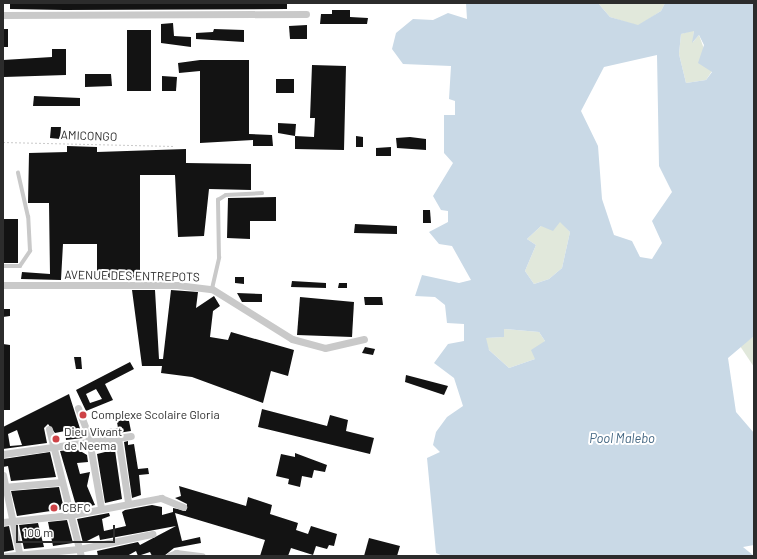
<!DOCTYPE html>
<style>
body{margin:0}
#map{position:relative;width:757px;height:559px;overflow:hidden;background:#fff;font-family:Barlow,sans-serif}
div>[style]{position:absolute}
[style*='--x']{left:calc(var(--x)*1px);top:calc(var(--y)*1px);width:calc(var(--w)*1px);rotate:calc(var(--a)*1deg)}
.green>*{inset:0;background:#e1e8db}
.water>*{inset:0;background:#c9d9e6}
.building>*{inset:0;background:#131313}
.path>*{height:1px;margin-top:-0.5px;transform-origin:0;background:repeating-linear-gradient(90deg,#c9c9c9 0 2px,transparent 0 4px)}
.lane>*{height:3.5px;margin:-1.75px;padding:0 1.75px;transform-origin:1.75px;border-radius:1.75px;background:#c9c9c9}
.street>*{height:7px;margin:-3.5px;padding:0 3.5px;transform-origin:3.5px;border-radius:3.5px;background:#c9c9c9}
.dots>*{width:11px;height:11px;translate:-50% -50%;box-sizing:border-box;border:2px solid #fff;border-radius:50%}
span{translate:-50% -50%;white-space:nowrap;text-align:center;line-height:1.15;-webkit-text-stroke:4px #fff;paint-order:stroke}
.street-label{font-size:12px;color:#2c2c2c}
.poi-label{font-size:12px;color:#2c2c2c}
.left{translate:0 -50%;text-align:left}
.water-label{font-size:13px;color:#456883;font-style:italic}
.frame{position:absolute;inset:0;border:4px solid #2c2c2c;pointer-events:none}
.scale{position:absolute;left:16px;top:525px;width:99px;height:18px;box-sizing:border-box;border:2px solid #2c2c2c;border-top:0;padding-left:5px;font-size:12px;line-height:14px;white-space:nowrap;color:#2c2c2c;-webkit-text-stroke:3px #fff;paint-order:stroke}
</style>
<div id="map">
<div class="green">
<div style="clip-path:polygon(598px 3px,665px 3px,661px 11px,638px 26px,610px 17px)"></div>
<div style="clip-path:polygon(694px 30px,693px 42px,699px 35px,712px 71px,706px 80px,686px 83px,679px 54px,681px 34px)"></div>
<div style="clip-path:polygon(560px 221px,570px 232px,562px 268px,549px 279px,534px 284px,525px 271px,536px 245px,527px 239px,541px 226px)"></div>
<div style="clip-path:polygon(504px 329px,539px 332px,545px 341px,535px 359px,509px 368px,488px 349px,485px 338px,503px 337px)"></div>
<div style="clip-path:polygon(754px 336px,754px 367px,740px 346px)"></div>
</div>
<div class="water">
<div style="clip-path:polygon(evenodd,466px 3px,598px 3px,610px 17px,638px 25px,661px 11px,665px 3px,754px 3px,754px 336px,728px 358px,736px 412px,754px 433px,754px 545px,743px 547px,754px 556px,443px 556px,436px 553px,427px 458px,440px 452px,433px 445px,436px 432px,447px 417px,463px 406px,454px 378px,434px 363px,448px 344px,464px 341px,464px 324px,447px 323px,445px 305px,435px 297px,415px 296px,422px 275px,459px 283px,471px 280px,452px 246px,439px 244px,429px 232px,448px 222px,448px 211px,441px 210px,433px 196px,453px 163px,444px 153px,444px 115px,455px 115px,455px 101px,449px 99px,451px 66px,403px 64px,392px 49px,396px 33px,413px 19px,433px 20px,448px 13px,467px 19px,466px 3px,694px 31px,692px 43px,699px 35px,704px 45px,698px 63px,712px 72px,706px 80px,686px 83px,679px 54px,681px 34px,694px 31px,466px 3px,657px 55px,659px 166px,672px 192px,652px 221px,662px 243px,652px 259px,640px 257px,632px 241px,614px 235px,602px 199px,598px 146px,581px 111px,604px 67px,657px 55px,466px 3px,560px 222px,570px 232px,562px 268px,549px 279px,534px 284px,525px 271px,536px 245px,527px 239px,541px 226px,553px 231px,560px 222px,466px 3px,504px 329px,539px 332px,545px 341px,531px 350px,535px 359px,509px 368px,489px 350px,486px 338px,504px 337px,504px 329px)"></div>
</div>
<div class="building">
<div style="clip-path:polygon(10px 3px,287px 3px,287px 9px,64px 10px,10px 9px)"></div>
<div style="clip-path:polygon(332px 10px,350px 10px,350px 17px,368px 18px,367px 24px,320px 24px,321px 14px,332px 14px)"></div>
<div style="clip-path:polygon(173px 23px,174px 36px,191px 37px,191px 47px,161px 43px,161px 24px)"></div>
<div style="clip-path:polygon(307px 25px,307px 39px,290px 39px,289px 26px)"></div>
<div style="clip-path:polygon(3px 29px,8px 29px,8px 47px,3px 47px)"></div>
<div style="clip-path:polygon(214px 29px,244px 30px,244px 42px,196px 39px,196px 33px,213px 32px)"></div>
<div style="clip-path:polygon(127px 30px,151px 30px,151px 91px,127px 91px)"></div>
<div style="clip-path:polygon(52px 49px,66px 49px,66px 75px,4px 77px,3px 60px,52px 57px)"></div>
<div style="clip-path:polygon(200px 60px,249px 60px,249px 134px,272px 135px,273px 146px,253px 146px,253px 140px,200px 143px,200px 71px,179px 73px,178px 63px)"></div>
<div style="clip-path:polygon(312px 65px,346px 66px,344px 150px,295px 149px,295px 136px,314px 137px,315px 118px,310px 118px)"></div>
<div style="clip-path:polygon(85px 74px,111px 74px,112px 86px,85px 87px)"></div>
<div style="clip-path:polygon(162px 76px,177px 77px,176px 91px,162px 91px)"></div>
<div style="clip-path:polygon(276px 79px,294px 79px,294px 93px,276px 93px)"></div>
<div style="clip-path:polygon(34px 96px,80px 98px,80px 106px,33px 106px)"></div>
<div style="clip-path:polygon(278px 123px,296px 124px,295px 136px,278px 133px)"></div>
<div style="clip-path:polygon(51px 127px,61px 127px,60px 139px,50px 138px)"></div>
<div style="clip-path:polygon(356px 136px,363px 137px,363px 147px,356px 147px)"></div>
<div style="clip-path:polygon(410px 137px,426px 139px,426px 150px,397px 148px,396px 138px)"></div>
<div style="clip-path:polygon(67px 146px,97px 147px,97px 152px,186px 149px,186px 163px,251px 164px,251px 190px,209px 189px,204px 236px,178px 237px,175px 175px,140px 175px,140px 278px,97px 278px,97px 244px,63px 244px,61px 280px,21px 279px,22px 272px,50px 274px,49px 203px,28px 203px,29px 153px,67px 152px)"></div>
<div style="clip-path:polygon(391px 147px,391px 156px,376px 156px,376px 148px)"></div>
<div style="clip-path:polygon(276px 197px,276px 221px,250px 221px,250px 239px,227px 238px,228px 198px)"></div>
<div style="clip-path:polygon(423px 210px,430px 210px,431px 223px,423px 223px)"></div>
<div style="clip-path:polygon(3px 219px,18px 219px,18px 263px,3px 263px)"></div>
<div style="clip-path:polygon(355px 224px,397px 226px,397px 234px,354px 233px)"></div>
<div style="clip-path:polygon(235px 277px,244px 277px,244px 284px,235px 283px)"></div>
<div style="clip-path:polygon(292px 281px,326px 283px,326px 288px,291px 287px)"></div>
<div style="clip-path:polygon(339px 283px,347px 283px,347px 288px,338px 288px)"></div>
<div style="clip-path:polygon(132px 290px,155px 290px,159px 359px,163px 359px,171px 290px,198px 292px,196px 308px,214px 296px,220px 306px,213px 311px,210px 337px,228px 340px,231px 332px,294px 350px,288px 376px,271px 371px,263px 403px,192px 377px,161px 373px,162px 366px,142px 366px)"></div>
<div style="clip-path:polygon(237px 293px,262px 294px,262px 302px,242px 302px)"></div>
<div style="clip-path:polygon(300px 297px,354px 302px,352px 337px,297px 335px)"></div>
<div style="clip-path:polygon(364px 297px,382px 297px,383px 305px,365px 305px)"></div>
<div style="clip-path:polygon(3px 309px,10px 309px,10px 316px,3px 317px)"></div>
<div style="clip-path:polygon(3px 344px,10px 345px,10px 410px,3px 410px)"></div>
<div style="clip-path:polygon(365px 347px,375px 349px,373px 355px,362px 353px)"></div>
<div style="clip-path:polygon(74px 357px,81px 357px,82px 369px,76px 369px)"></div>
<div style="clip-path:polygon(evenodd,130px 362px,134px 369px,105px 384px,113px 400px,86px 411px,76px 390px,130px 362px,96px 389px,102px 399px,90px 403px,86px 394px,96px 389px)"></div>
<div style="clip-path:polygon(406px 375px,448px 386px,444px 395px,405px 382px)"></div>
<div style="clip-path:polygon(evenodd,69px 394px,83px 438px,66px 440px,65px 431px,55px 433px,48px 424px,44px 428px,47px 443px,3px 449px,3px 427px,69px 394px,17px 430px,22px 445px,10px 446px,8px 434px,17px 430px)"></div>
<div style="clip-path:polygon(262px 409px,327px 426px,330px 415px,348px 420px,346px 431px,374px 438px,370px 454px,258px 427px)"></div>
<div style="clip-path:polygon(128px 416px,131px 431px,98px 436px,97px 430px,118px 428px,117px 422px)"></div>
<div style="clip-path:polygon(128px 441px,128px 445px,134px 444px,138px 469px,148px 468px,149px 474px,139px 475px,141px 495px,132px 498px,124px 442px)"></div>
<div style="clip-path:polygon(114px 443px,122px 499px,105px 503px,97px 454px,105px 452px,104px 445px)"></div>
<div style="clip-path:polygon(77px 449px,87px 455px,88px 462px,77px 463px,80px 474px,90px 472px,87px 486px,95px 505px,77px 509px,60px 451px)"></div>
<div style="clip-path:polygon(50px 452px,56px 477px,11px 481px,8px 466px,3px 467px,3px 459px)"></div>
<div style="clip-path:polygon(295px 453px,327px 465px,325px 472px,314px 470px,312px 478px,302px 476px,300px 487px,288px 484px,289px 479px,276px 476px,281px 454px,295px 457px)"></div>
<div style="clip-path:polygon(179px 486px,246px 506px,248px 497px,272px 505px,270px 514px,298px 523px,296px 530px,308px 534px,311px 526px,337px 534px,334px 546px,329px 545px,327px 549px,316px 546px,313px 555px,291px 548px,288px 556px,260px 556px,265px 540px,175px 513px,182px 541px,200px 537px,201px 543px,174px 548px,164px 556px,152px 556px,150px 552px,138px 556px,136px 551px,127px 556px,98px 556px,97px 551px,138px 542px,140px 545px,176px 526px,100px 540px,99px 535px,83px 543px,77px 519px,109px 513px,110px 516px,102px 519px,104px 531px,126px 526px,122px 512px,125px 510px,152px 505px,162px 507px,162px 515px,173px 512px,173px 508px,186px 511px,187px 504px,175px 498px,181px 496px)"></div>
<div style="clip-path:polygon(59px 487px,64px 509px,17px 516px,11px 491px)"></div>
<div style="clip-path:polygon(67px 520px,73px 543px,53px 546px,48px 522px)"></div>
<div style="clip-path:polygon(38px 523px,44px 547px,24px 549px,19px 525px)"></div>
<div style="clip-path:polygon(9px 526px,14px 550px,3px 552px,3px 527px)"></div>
<div style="clip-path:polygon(369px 538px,400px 546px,397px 556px,364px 556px)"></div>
</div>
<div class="path">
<div style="--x:3;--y:142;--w:171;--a:1.3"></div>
</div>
<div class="lane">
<div style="--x:3;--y:266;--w:17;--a:0"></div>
<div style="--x:20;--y:266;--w:18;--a:-56"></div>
<div style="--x:30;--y:251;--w:34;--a:-93"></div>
<div style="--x:28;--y:217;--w:45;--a:-102.8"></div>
<div style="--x:212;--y:289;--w:32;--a:-77"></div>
<div style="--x:219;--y:258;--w:58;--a:-91"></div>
<div style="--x:218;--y:200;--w:9;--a:-32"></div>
<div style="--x:226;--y:195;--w:36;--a:-3"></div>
</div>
<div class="street">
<div style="--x:3;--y:15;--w:303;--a:-0.2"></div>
<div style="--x:3;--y:285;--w:174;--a:0"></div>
<div style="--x:177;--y:285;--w:35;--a:7"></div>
<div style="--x:212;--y:289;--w:94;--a:32"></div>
<div style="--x:292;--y:339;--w:34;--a:15"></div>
<div style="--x:325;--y:348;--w:40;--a:-13"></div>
<div style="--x:78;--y:408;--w:28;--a:69"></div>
<div style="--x:88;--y:434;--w:75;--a:80"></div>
<div style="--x:49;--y:429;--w:131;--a:75.9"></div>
<div style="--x:118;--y:438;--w:65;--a:81.1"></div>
<div style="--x:3;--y:454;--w:129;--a:-8"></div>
<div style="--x:3;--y:475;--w:79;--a:78.3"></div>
<div style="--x:3;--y:487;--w:59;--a:-4.8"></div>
<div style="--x:3;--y:522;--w:67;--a:-6"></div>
<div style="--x:70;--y:515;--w:93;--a:-10.6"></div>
<div style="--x:161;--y:498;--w:24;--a:22"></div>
<div style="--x:6;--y:556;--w:73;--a:-5.5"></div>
<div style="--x:79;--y:549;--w:75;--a:-11.6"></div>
<div style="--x:169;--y:556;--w:8;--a:-23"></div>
<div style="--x:176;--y:553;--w:26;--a:7"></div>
</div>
<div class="dots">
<div style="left:83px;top:415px;background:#ce4347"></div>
<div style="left:56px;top:439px;background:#ce4347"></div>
<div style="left:54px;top:508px;background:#ce4347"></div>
</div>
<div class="street-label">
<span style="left:89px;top:136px;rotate:2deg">AMICONGO</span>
<span style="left:132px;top:276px;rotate:1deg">AVENUE DES ENTREPOTS</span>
</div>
<div class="poi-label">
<span class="left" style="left:91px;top:415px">Complexe Scolaire Gloria</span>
<span class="left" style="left:64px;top:439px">Dieu Vivant<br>de Neema</span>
<span class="left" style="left:62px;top:508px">CBFC</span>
</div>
<div class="water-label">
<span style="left:622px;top:438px">Pool Malebo</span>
</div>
<div class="frame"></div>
<div class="scale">100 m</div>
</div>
